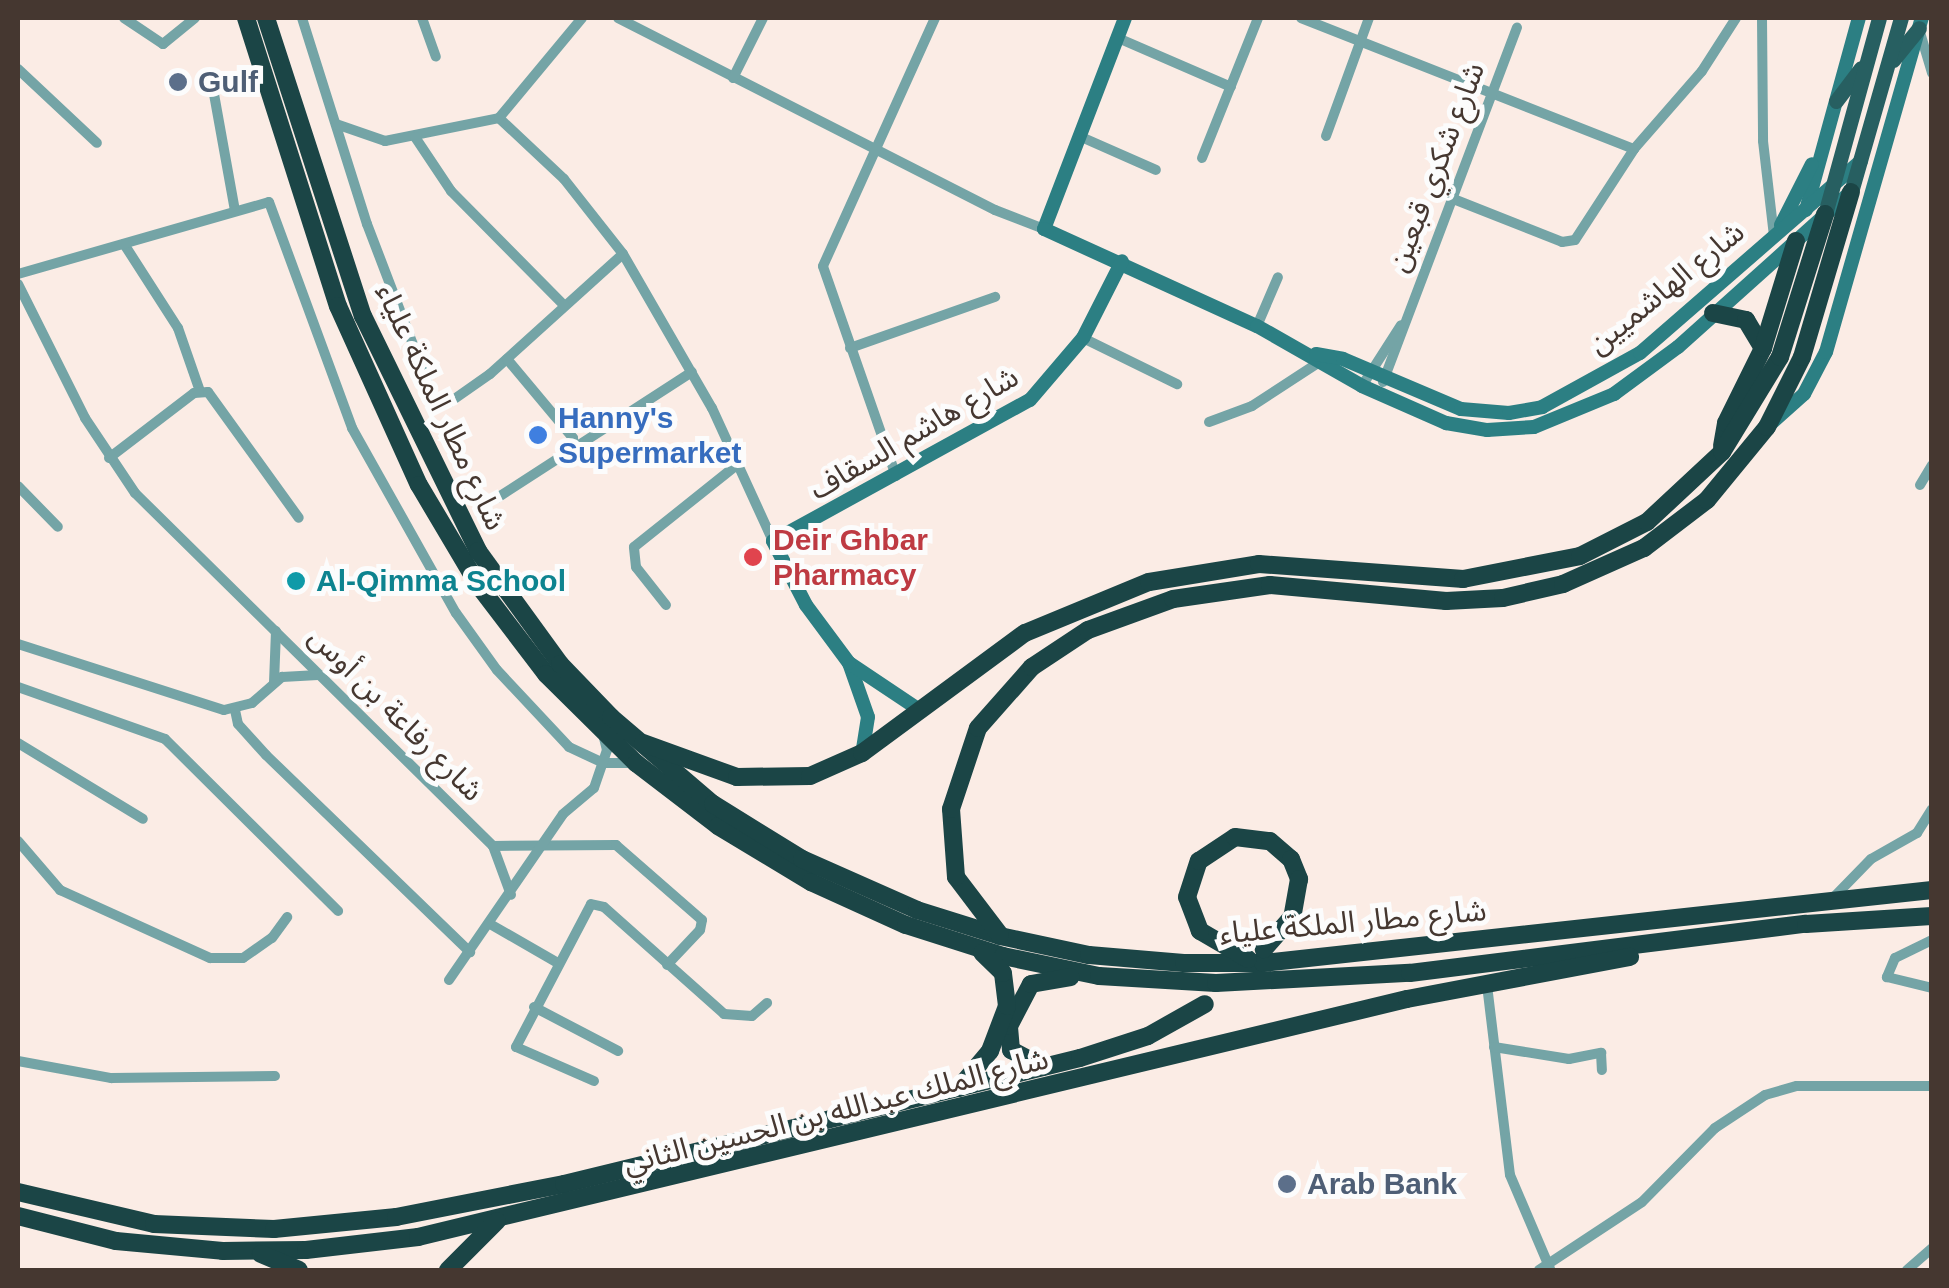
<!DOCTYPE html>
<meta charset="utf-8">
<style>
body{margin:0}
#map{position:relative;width:1949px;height:1288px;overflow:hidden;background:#fbece5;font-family:Helvetica,"Noto Sans Arabic",sans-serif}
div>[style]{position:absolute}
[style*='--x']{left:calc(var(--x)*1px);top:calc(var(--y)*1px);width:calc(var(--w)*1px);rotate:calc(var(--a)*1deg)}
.street>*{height:10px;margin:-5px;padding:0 5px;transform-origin:5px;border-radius:5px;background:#74a4a6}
.secondary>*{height:14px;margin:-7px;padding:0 7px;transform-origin:7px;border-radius:7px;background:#2c7f83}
.primary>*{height:15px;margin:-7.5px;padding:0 7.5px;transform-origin:7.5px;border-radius:7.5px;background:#275f61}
.highway>*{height:18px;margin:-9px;padding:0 9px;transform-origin:9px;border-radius:9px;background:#1b4546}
.dots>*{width:28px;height:28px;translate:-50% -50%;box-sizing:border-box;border:5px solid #fcfcfc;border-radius:50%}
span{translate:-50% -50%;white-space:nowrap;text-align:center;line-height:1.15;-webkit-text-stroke:10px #fcfcfc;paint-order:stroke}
.service-label{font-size:30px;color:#4e5e75;font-weight:700}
.left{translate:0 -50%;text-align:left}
.street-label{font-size:30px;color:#453730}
.shop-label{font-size:30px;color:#366cbe;font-weight:700}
.health-label{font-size:30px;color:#be3a42;font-weight:700}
.culture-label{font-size:30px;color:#0d838f;font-weight:700}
.frame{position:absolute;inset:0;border:20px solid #453730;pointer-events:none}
</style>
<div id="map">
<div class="street">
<div style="--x:124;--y:18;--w:47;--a:33.7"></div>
<div style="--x:163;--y:44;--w:41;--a:-39.1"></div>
<div style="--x:302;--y:18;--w:216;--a:72.5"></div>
<div style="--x:367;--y:224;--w:187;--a:69.1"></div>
<div style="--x:434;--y:399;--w:16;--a:11"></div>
<div style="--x:450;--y:402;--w:49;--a:-35"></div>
<div style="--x:490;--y:374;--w:179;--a:-42.1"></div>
<div style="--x:422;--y:18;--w:41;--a:70.3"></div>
<div style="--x:618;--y:18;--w:423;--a:27"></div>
<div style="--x:995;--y:210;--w:53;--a:21.2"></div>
<div style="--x:1301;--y:18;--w:358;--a:21.5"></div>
<div style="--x:1762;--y:18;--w:123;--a:89.5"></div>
<div style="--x:1763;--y:141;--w:96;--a:83.4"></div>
<div style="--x:1919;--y:29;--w:46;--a:73.5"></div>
<div style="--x:1118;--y:38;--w:123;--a:23.4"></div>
<div style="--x:18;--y:69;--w:108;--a:43.1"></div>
<div style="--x:733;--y:78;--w:67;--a:-63.4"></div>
<div style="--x:212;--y:83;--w:130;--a:79.8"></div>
<div style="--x:499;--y:118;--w:89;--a:43.2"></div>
<div style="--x:564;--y:179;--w:95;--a:51.8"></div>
<div style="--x:623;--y:254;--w:178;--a:60"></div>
<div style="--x:712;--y:408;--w:146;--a:65.4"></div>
<div style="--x:336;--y:124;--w:52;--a:19.1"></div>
<div style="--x:385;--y:141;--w:116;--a:-11.4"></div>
<div style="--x:499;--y:118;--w:130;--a:-50.3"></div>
<div style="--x:1079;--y:136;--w:84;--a:23.8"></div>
<div style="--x:1326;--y:136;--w:126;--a:-70"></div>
<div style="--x:415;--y:137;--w:65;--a:56.3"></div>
<div style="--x:451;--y:191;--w:161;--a:45.3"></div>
<div style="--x:1202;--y:158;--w:151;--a:-68.2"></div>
<div style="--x:1456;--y:200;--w:114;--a:21.6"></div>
<div style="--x:1562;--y:242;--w:13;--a:-9"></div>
<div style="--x:1575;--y:240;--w:108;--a:-57"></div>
<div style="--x:1634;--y:149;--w:103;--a:-48.9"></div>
<div style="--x:1702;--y:71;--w:63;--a:-57.3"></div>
<div style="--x:124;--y:244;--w:100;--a:57.3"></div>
<div style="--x:178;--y:328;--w:67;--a:70.8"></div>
<div style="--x:18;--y:274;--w:261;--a:-16"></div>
<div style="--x:269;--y:202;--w:241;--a:69.8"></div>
<div style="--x:352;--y:428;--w:212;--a:60.7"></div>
<div style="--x:456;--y:613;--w:70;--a:54.3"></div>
<div style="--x:497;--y:670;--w:105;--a:46.9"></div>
<div style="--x:569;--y:747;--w:38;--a:25"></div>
<div style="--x:603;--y:763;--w:31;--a:0"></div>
<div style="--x:18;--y:284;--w:150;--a:63.4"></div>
<div style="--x:85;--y:418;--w:90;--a:56.3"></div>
<div style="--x:135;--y:493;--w:503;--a:44.6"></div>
<div style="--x:493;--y:846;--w:52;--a:69.8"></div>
<div style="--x:1257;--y:326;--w:53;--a:-66.8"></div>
<div style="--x:1083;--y:338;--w:105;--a:26.1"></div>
<div style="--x:850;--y:348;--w:154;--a:-19.4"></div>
<div style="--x:507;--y:359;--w:103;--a:50.1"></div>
<div style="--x:573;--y:438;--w:11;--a:85"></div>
<div style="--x:1383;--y:382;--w:379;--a:-69.3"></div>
<div style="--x:1362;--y:386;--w:72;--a:-57.4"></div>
<div style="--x:1209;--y:422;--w:46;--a:-20.4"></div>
<div style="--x:1252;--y:406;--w:86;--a:-33.1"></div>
<div style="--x:109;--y:458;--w:107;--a:-37.4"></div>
<div style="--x:194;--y:393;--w:14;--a:-4"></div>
<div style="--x:208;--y:392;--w:155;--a:54.2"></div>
<div style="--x:896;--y:476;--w:222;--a:-109.2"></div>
<div style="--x:823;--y:266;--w:272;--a:-65.7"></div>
<div style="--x:1920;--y:485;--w:23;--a:-59"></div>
<div style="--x:18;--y:486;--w:57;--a:45.7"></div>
<div style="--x:497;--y:498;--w:232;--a:-32.9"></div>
<div style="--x:666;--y:605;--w:48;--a:-128.3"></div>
<div style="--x:636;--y:567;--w:20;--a:-96"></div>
<div style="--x:634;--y:547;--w:133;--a:-38.6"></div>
<div style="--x:18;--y:644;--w:216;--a:17.8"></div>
<div style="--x:224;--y:710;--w:29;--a:-14"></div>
<div style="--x:252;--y:703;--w:40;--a:-41"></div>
<div style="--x:282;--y:677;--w:36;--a:-3"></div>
<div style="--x:274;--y:683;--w:52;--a:-87.8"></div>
<div style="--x:18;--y:687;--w:156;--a:19.5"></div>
<div style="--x:165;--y:739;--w:244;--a:44.8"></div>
<div style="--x:235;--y:710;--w:14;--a:78"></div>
<div style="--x:238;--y:724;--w:42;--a:47.9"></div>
<div style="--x:266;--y:755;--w:284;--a:44"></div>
<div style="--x:18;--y:743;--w:146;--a:31.3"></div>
<div style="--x:18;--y:841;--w:65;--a:49.4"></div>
<div style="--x:60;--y:890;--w:165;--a:24.4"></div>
<div style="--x:210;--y:958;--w:33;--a:0"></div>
<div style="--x:243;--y:958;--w:35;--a:-35"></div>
<div style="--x:272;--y:938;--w:26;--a:-54"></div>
<div style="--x:493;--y:846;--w:123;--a:-0.5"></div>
<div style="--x:616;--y:845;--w:114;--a:41.1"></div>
<div style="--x:702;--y:920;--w:10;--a:101"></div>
<div style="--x:700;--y:930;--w:48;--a:133.3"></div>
<div style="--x:1834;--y:897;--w:53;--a:-45.8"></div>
<div style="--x:1871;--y:859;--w:53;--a:-29.5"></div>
<div style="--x:1917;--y:833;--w:28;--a:-58"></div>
<div style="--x:490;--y:924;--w:76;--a:29.9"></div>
<div style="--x:1932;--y:940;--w:41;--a:154.1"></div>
<div style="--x:1895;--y:958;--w:21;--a:113"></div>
<div style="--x:1887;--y:977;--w:46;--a:13.7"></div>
<div style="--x:449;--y:980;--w:201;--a:-55.5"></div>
<div style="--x:563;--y:814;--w:40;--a:-40"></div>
<div style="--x:594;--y:788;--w:40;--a:-71.1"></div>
<div style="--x:607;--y:750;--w:16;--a:-104"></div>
<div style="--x:1487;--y:985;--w:191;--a:83.1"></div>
<div style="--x:1510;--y:1175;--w:102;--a:66.9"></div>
<div style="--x:534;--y:1007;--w:95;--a:27.6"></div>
<div style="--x:1494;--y:1047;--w:76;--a:9.1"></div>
<div style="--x:1569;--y:1059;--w:33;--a:-11"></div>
<div style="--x:1601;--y:1053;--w:17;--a:87"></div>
<div style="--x:18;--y:1061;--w:95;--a:10.4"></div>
<div style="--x:111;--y:1078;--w:164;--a:-0.7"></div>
<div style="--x:594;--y:1081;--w:85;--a:-156.4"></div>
<div style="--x:516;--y:1047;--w:161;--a:-62.3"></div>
<div style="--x:591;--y:904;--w:13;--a:13"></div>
<div style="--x:604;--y:907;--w:161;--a:41.7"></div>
<div style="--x:724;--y:1014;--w:28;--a:4"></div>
<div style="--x:752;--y:1016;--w:20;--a:-41"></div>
<div style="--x:1539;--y:1270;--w:123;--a:-33.4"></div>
<div style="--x:1642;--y:1202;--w:104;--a:-45.4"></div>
<div style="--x:1715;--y:1128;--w:60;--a:-33.4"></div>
<div style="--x:1765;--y:1095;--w:33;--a:-16"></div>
<div style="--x:1797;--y:1086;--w:135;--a:0"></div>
<div style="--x:1907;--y:1270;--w:33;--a:-41"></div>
</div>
<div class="secondary">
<div style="--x:1125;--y:18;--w:226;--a:111"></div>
<div style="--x:1044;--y:229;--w:234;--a:24.5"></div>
<div style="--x:1257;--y:326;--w:121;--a:29.7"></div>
<div style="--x:1362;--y:386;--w:92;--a:23.8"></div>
<div style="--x:1446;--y:423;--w:42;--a:9.7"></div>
<div style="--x:1487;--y:430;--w:47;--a:-3.7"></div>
<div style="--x:1534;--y:427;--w:87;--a:-22.4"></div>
<div style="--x:1614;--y:394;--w:79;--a:-36.3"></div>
<div style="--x:1678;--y:347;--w:232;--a:-41.9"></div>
<div style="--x:1806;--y:210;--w:199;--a:-74.6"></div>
<div style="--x:1781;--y:225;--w:68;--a:-63.1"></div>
<div style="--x:1316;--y:354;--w:27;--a:10"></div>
<div style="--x:1343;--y:359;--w:128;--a:23"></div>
<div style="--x:1461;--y:409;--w:48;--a:4.8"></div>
<div style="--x:1509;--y:413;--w:34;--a:-10"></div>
<div style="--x:1542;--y:407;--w:112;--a:-28.9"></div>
<div style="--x:1640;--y:353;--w:293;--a:-41"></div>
<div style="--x:1768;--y:426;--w:48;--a:-41.6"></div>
<div style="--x:1804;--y:394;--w:47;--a:-62.4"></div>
<div style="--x:1826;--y:352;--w:348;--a:-74"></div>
<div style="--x:849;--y:663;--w:57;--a:70.6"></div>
<div style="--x:868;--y:717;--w:36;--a:99"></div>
<div style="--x:918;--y:709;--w:83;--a:-146.3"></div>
<div style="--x:849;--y:663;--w:72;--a:-126.6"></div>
<div style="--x:806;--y:605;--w:72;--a:-117.3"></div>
<div style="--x:773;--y:541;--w:293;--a:-28.8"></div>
<div style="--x:1030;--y:400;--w:82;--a:-49.5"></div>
<div style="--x:1083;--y:338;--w:86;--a:-63.1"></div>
</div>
<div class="primary">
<div style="--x:1893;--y:60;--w:41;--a:-50.9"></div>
<div style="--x:1836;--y:101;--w:41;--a:-52.9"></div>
<div style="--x:1851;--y:192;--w:181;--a:-74"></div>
<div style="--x:1825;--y:214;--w:203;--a:-74.6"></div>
</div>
<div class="highway">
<div style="--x:246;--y:18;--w:302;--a:72.3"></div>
<div style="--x:338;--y:306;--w:196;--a:65.7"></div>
<div style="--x:419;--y:485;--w:117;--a:59.3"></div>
<div style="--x:479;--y:586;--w:111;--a:52.7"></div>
<div style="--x:546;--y:674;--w:127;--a:44.7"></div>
<div style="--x:636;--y:763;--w:103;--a:37.5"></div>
<div style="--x:718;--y:826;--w:109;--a:31.1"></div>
<div style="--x:811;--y:882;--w:104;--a:24.4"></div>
<div style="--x:906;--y:925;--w:102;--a:17.7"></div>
<div style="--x:1003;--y:956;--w:98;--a:11.8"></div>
<div style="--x:1099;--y:976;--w:117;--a:3.4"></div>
<div style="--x:1216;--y:983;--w:194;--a:-3"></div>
<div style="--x:1410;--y:973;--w:399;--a:-7.1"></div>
<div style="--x:1806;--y:924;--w:126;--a:-3.6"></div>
<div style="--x:266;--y:18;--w:313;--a:72"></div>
<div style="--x:363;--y:316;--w:262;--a:63.9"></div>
<div style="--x:478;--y:551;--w:140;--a:54"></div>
<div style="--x:560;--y:664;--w:74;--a:46.1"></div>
<div style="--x:611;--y:717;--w:134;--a:40.5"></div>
<div style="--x:713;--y:804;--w:105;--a:31.7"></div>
<div style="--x:802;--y:859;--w:126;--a:23.9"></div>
<div style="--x:917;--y:910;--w:87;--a:17.4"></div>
<div style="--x:1000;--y:936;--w:91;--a:12.1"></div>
<div style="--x:1089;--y:955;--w:95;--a:4.8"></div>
<div style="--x:1184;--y:963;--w:79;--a:0"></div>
<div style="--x:1263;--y:963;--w:673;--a:-6.23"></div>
<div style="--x:1713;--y:313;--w:34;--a:12"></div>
<div style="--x:1746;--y:320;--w:33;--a:59"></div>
<div style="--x:1722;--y:446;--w:23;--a:-80"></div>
<div style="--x:1726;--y:423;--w:84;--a:-63.7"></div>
<div style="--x:1763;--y:348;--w:112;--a:-72.9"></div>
<div style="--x:643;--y:743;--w:100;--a:19.9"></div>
<div style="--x:737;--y:777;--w:73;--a:-0.8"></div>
<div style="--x:810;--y:776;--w:57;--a:-23.9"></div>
<div style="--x:862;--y:753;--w:202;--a:-36.4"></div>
<div style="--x:1025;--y:633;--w:134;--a:-22.4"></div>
<div style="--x:1149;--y:582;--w:111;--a:-9.3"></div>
<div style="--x:1259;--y:564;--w:205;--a:4.2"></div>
<div style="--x:1463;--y:579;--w:119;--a:-11.1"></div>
<div style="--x:1580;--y:556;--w:75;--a:-26.9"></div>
<div style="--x:1647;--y:522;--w:103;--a:-43"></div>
<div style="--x:1722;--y:452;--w:111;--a:-58.6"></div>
<div style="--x:1780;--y:357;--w:150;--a:-72.5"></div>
<div style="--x:1000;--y:935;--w:73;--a:-127.2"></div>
<div style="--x:956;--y:877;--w:68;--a:-94.2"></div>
<div style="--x:951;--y:809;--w:85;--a:-71.6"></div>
<div style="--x:978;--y:728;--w:81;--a:-48.5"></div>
<div style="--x:1032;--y:667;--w:67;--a:-33.5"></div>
<div style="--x:1088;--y:630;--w:90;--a:-20"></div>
<div style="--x:1173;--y:599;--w:98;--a:-8.2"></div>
<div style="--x:1270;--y:585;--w:177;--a:5.2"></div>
<div style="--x:1446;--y:601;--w:57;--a:-3"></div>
<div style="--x:1503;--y:598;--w:62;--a:-13.1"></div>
<div style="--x:1563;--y:584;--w:89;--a:-24"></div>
<div style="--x:1644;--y:548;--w:79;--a:-37.3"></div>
<div style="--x:1707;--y:500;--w:94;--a:-50.6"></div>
<div style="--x:1767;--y:427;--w:78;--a:-63.4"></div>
<div style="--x:1802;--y:357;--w:172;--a:-73.5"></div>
<div style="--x:1248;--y:959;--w:56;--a:-149.7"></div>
<div style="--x:1200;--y:931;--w:36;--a:-111"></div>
<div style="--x:1187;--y:897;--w:38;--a:-72"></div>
<div style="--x:1199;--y:861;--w:43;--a:-33.7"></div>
<div style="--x:1235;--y:837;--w:35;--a:7"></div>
<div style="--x:1270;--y:841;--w:28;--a:41"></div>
<div style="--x:1291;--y:859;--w:22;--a:68"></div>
<div style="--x:1299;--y:879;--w:39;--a:100"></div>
<div style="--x:1292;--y:917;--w:43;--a:131.2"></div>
<div style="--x:1043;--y:1067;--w:36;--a:-152"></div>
<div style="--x:1011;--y:1050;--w:24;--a:-95"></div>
<div style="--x:1009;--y:1026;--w:47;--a:-62.4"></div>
<div style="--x:1031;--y:984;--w:40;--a:-10"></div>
<div style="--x:959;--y:1088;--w:48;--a:-50"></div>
<div style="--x:990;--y:1051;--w:48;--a:-69.3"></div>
<div style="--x:1007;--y:1006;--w:33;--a:-97"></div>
<div style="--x:1003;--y:973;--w:29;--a:-136"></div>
<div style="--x:18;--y:1192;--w:140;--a:13.2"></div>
<div style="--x:154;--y:1224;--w:120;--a:2.4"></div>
<div style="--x:274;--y:1229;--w:123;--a:-5.6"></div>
<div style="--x:396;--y:1217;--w:171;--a:-11.1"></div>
<div style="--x:564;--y:1184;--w:531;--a:-13.72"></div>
<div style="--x:1080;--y:1058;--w:71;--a:-17.9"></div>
<div style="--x:1148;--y:1036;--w:65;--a:-29.3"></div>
<div style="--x:18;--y:1216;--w:101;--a:14.3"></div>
<div style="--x:116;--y:1241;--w:107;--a:5.3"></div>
<div style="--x:223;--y:1251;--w:83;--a:-0.7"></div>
<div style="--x:306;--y:1250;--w:113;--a:-6.6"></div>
<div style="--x:418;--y:1237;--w:1017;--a:-13.53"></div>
<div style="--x:1407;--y:999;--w:227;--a:-10.7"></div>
<div style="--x:261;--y:1254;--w:41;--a:22.8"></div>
<div style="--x:448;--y:1270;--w:69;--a:-45"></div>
</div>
<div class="dots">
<div style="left:178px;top:82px;background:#5c6f8a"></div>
<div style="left:538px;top:435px;background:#3f7fe0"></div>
<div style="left:753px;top:557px;background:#e0444e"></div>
<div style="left:296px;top:581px;background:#0f9aa8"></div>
<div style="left:1287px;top:1184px;background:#5c6f8a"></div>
</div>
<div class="service-label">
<span class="left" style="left:198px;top:82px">Gulf</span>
<span class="left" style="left:1307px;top:1184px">Arab Bank</span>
</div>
<div class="street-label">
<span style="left:1436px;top:167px;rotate:-69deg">شارع شكري قبعين</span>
<span style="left:1666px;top:288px;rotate:-39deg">شارع الهاشميين</span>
<span style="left:441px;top:407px;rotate:65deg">شارع مطار الملكة علياء</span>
<span style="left:914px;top:433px;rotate:-30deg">شارع هاشم السقاف</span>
<span style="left:396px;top:714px;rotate:45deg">شارع رفاعة بن أوس</span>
<span style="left:1353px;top:922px;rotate:-5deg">شارع مطار الملكة علياء</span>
<span style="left:836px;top:1111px;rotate:-14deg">شارع الملك عبدالله بن الحسين الثاني</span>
</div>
<div class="shop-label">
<span class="left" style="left:558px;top:435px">Hanny's<br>Supermarket</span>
</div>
<div class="health-label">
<span class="left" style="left:773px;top:557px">Deir Ghbar<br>Pharmacy</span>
</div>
<div class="culture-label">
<span class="left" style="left:316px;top:581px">Al-Qimma School</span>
</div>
<div class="frame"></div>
</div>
